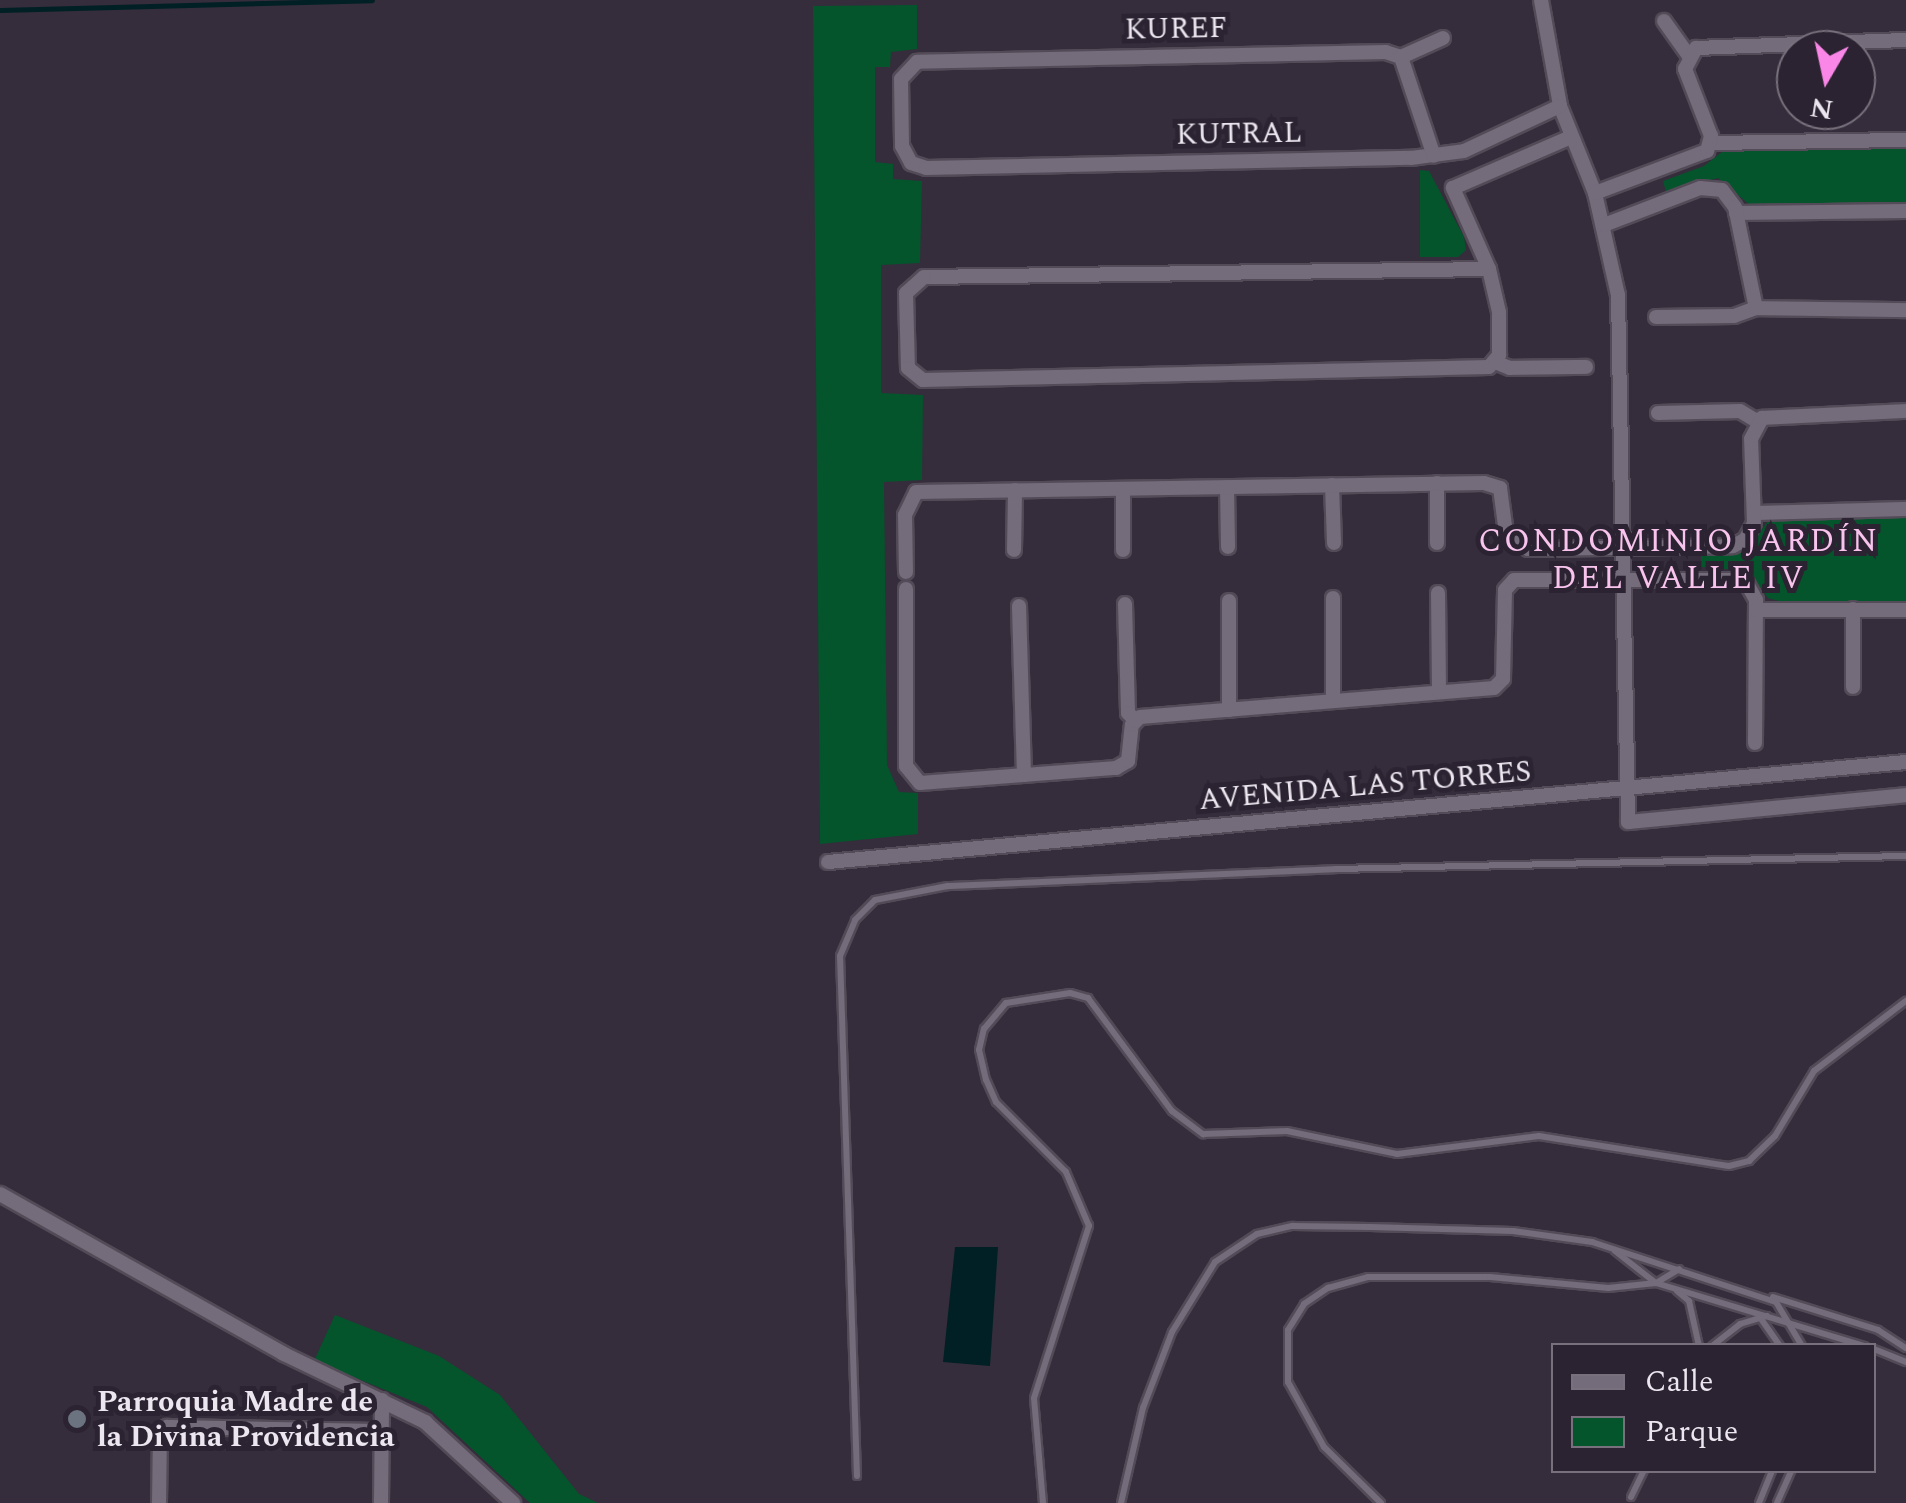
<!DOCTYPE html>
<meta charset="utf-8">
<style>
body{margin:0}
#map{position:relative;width:1906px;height:1503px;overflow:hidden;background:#352d3b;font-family:Spectral,serif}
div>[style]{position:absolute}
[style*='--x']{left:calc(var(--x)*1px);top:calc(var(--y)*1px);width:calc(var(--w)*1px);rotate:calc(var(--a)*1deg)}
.green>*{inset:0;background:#04552c}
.water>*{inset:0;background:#002025}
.stream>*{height:5px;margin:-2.5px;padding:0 2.5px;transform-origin:2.5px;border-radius:2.5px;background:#002025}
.roads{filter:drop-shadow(2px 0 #534b57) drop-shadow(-2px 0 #534b57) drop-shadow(0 2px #534b57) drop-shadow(0 -2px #534b57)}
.lane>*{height:6px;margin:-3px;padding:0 3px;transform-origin:3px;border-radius:3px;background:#746b7b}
.street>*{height:14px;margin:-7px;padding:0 7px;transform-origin:7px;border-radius:7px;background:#746b7b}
.dots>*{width:28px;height:28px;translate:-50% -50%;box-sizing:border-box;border:5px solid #2b2331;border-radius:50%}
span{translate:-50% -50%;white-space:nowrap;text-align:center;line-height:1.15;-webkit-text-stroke:10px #2b2331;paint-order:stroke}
.street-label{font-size:30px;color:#ebe6ef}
.poi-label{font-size:30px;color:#ebe6ef;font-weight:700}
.left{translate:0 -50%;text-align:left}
.neighbourhood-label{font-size:32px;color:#f8c4ed;letter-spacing:2.5px}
.legend{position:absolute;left:1551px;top:1343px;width:325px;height:130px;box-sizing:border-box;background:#2b2331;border:2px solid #78717d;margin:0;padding:12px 18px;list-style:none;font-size:30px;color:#ebe6ef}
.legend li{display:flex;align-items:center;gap:20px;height:50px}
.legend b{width:50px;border:2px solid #78717d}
.north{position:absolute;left:1776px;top:30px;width:100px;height:100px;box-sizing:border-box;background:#2b2331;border:2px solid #78717d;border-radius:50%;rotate:189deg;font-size:28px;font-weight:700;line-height:40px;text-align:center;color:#ebe6ef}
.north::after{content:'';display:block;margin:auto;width:35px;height:45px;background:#fa87e7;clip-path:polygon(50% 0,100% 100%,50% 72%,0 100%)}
</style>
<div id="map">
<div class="green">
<div style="clip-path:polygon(917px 5px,917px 49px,891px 52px,890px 67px,875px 67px,875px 162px,893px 164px,893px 179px,922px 181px,920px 263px,881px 265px,881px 393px,923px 395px,922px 480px,884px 482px,887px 765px,899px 792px,918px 793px,918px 834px,820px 844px,813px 6px)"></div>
<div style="clip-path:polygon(1906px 145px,1906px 205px,1751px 206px,1718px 178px,1666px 192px,1663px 181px,1704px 166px,1727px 148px)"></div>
<div style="clip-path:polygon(1420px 170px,1429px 171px,1464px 237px,1466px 250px,1458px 257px,1420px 257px)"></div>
<div style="clip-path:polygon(1906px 515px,1906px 601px,1779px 601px,1768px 598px,1748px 571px,1701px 567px,1701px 555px,1745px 552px,1771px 517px)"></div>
<div style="clip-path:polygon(335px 1315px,439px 1356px,500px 1395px,579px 1494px,598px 1503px,530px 1503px,427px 1407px,314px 1361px)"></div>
</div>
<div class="water">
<div style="clip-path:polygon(955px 1247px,998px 1247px,990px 1366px,943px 1362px)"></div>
</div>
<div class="stream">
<div style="--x:0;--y:10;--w:372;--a:-1.5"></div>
</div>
<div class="roads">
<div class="lane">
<div style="--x:1615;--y:1251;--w:52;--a:38"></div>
<div style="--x:1656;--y:1283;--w:218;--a:16.8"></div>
<div style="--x:1677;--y:1291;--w:16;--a:40"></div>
<div style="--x:1689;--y:1301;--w:46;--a:77.5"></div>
<div style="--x:1773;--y:1297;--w:110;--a:17.4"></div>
<div style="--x:1878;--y:1330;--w:33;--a:33"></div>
<div style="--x:1759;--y:1316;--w:37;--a:55"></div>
<div style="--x:1712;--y:1346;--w:36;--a:-38"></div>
<div style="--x:1740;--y:1324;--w:28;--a:-17"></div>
<div style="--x:1874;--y:1349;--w:35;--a:22"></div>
<div style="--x:857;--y:1476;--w:520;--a:-91.87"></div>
<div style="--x:840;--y:956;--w:39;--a:-67"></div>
<div style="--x:855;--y:920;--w:28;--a:-45"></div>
<div style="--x:875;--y:900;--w:74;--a:-10.9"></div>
<div style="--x:948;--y:886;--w:388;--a:-2.5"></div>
<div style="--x:1336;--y:869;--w:570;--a:-1.31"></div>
<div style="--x:1631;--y:1497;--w:30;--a:-64"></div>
<div style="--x:1043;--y:1503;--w:105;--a:-94.9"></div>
<div style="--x:1034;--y:1398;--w:181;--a:-72.3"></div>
<div style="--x:1089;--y:1226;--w:59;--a:-113.1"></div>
<div style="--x:1066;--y:1172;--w:99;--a:-135"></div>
<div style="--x:996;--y:1102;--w:24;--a:-114"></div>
<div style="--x:986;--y:1080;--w:31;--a:-103"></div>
<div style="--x:979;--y:1050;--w:22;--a:-77"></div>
<div style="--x:984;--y:1029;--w:34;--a:-50"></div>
<div style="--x:1006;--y:1003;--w:65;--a:-8.9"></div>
<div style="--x:1070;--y:993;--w:19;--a:16"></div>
<div style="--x:1088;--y:998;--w:141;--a:53.4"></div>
<div style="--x:1172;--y:1111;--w:39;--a:37"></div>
<div style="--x:1203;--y:1134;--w:84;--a:-2"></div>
<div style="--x:1287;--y:1131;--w:112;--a:11.8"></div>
<div style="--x:1397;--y:1154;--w:143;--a:-7.2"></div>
<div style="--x:1539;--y:1136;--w:192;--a:9"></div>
<div style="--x:1729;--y:1166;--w:21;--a:-14"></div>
<div style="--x:1749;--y:1161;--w:36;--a:-44"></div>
<div style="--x:1775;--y:1136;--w:76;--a:-59"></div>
<div style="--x:1814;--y:1071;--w:116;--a:-37.3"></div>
<div style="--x:1121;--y:1503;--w:98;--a:-77"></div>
<div style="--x:1143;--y:1408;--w:81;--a:-69.1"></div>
<div style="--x:1172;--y:1332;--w:82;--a:-58.4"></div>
<div style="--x:1215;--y:1262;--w:50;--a:-33.7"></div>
<div style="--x:1257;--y:1234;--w:37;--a:-13"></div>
<div style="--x:1293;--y:1226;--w:77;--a:0.7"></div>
<div style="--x:1370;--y:1227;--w:143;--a:1.6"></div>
<div style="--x:1513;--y:1231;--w:80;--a:7.9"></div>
<div style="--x:1592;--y:1242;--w:194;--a:18.1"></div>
<div style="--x:1776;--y:1302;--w:51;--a:59.4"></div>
<div style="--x:1381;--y:1503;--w:80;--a:-135.5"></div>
<div style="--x:1324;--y:1447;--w:74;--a:-119"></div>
<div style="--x:1288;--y:1382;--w:52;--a:-90"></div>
<div style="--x:1288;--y:1330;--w:31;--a:-58"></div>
<div style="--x:1304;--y:1304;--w:29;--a:-34"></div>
<div style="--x:1328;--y:1288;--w:41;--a:-15.4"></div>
<div style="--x:1368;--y:1277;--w:122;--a:0"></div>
<div style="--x:1490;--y:1277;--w:119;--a:5.3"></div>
<div style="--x:1608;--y:1288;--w:48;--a:-5.9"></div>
<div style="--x:1656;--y:1283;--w:27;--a:-31"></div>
<div style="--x:1759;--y:1503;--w:35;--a:-68"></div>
<div style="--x:1777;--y:1503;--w:36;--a:-66"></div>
</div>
<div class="street">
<div style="--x:1541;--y:0;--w:108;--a:79.8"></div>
<div style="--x:1560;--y:106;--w:94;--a:68.1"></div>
<div style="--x:1595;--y:193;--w:105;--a:77.3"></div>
<div style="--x:1618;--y:295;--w:527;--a:88.91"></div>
<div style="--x:1628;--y:822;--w:279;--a:-5.5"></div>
<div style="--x:1664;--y:21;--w:43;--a:54.5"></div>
<div style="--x:1401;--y:57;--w:16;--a:-162"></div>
<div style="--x:1386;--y:52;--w:469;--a:178.8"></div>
<div style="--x:917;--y:62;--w:23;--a:133"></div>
<div style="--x:901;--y:79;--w:67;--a:89.1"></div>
<div style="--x:902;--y:146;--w:19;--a:62"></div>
<div style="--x:911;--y:163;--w:16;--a:18"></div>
<div style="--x:926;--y:168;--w:485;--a:-1.2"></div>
<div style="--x:1411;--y:158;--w:53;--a:-7.5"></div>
<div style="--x:1464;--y:151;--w:106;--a:-25.1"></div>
<div style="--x:1401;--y:57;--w:104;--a:71.6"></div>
<div style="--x:1401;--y:57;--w:46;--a:-24.3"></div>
<div style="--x:1711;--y:143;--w:195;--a:-0.9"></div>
<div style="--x:1595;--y:193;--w:120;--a:-20.6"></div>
<div style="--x:1707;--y:151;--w:16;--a:-75"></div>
<div style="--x:1711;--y:136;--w:72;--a:-111.2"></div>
<div style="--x:1685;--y:69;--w:24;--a:-62"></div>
<div style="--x:1696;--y:48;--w:210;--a:-2.2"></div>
<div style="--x:1736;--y:213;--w:170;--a:-0.7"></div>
<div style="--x:1604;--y:225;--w:103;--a:-21.1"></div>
<div style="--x:1700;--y:188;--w:22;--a:5"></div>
<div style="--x:1722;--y:190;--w:21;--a:53"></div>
<div style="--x:1735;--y:207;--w:103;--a:78.3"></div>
<div style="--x:1489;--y:269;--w:565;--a:179.19"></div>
<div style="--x:924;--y:277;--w:24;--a:138"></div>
<div style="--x:906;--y:293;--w:75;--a:88.5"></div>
<div style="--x:908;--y:368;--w:19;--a:39"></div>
<div style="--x:923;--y:380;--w:566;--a:-1.32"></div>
<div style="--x:1489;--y:367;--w:16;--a:-50"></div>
<div style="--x:1499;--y:355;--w:43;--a:-90"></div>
<div style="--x:1499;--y:312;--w:44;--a:-103.1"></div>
<div style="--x:1489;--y:269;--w:89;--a:-114"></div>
<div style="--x:1453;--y:188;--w:129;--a:-23.4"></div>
<div style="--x:1656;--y:317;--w:78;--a:-0.7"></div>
<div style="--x:1734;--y:316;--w:23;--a:-20"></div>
<div style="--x:1756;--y:308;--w:150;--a:0.8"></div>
<div style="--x:1495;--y:362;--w:16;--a:22"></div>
<div style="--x:1510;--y:368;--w:76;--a:-0.8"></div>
<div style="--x:1658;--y:413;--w:82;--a:-1.4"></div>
<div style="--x:1740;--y:411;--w:21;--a:31"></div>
<div style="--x:1332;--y:485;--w:58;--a:88"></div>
<div style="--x:1227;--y:487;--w:60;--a:89"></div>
<div style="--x:1123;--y:489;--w:61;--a:90"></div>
<div style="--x:1754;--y:513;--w:152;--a:-1.5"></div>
<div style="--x:1437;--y:543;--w:60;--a:-90"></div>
<div style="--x:1014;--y:550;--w:60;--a:-89"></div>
<div style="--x:906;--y:572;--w:57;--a:-91"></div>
<div style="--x:905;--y:515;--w:25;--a:-64"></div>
<div style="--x:916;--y:492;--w:568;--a:-0.91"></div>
<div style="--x:1484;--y:483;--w:17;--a:17"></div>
<div style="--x:1500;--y:488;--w:45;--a:82.4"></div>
<div style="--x:1506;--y:533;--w:27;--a:36"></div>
<div style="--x:1528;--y:549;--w:205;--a:-0.8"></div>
<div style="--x:1733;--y:546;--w:13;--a:-27"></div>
<div style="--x:1745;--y:540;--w:19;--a:-62"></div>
<div style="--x:1754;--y:523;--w:84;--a:-92"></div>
<div style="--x:1751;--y:439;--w:24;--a:-62"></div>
<div style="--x:1762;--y:418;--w:144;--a:-2.8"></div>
<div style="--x:906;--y:589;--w:177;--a:90"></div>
<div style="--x:906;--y:766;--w:22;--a:51"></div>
<div style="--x:920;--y:783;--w:197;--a:-4.4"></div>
<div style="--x:1116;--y:768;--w:14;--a:-30"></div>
<div style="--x:1128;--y:761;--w:36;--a:-84"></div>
<div style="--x:1132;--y:725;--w:11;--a:-45"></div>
<div style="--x:1140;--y:717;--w:355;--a:-4.7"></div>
<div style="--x:1494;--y:688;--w:13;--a:-45"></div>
<div style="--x:1503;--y:679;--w:89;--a:-88.7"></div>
<div style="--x:1505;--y:590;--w:13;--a:-48"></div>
<div style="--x:1514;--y:580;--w:231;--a:0"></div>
<div style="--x:1745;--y:580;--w:23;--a:61"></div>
<div style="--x:1756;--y:600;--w:143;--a:90.4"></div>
<div style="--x:1438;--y:593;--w:99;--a:89.4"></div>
<div style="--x:1125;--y:604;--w:109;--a:88.4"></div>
<div style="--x:1128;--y:713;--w:11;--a:45"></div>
<div style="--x:1019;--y:606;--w:169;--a:88.3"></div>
<div style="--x:1853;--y:609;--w:78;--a:90"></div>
<div style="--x:1756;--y:610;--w:150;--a:0"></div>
<div style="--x:1333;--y:701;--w:103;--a:-90"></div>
<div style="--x:1229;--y:710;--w:109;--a:-90"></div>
<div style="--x:828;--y:862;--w:1083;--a:-5.3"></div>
<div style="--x:0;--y:1194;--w:326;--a:29.4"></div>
<div style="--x:284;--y:1354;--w:157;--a:25.7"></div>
<div style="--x:425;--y:1422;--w:120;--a:42.6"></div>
<div style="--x:159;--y:1503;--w:68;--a:-89.2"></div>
<div style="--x:160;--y:1435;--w:11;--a:-49"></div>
<div style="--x:167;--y:1427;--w:215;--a:1.1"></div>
<div style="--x:381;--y:1503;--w:103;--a:-89.4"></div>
</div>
</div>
<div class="dots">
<div style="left:77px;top:1419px;background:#6b7280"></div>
</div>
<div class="street-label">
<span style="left:1176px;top:29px;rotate:-1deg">KUREF</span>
<span style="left:1239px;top:134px;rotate:-1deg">KUTRAL</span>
<span style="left:1365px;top:786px;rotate:-5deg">AVENIDA LAS TORRES</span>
</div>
<div class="poi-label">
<span class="left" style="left:97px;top:1419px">Parroquia Madre de<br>la Divina Providencia</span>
</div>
<div class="neighbourhood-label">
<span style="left:1679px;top:561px">CONDOMINIO JARDÍN<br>DEL VALLE IV</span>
</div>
<ul class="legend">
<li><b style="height:12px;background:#746b7b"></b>Calle</li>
<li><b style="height:28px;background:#04552c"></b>Parque</li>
</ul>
<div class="north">N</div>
</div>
